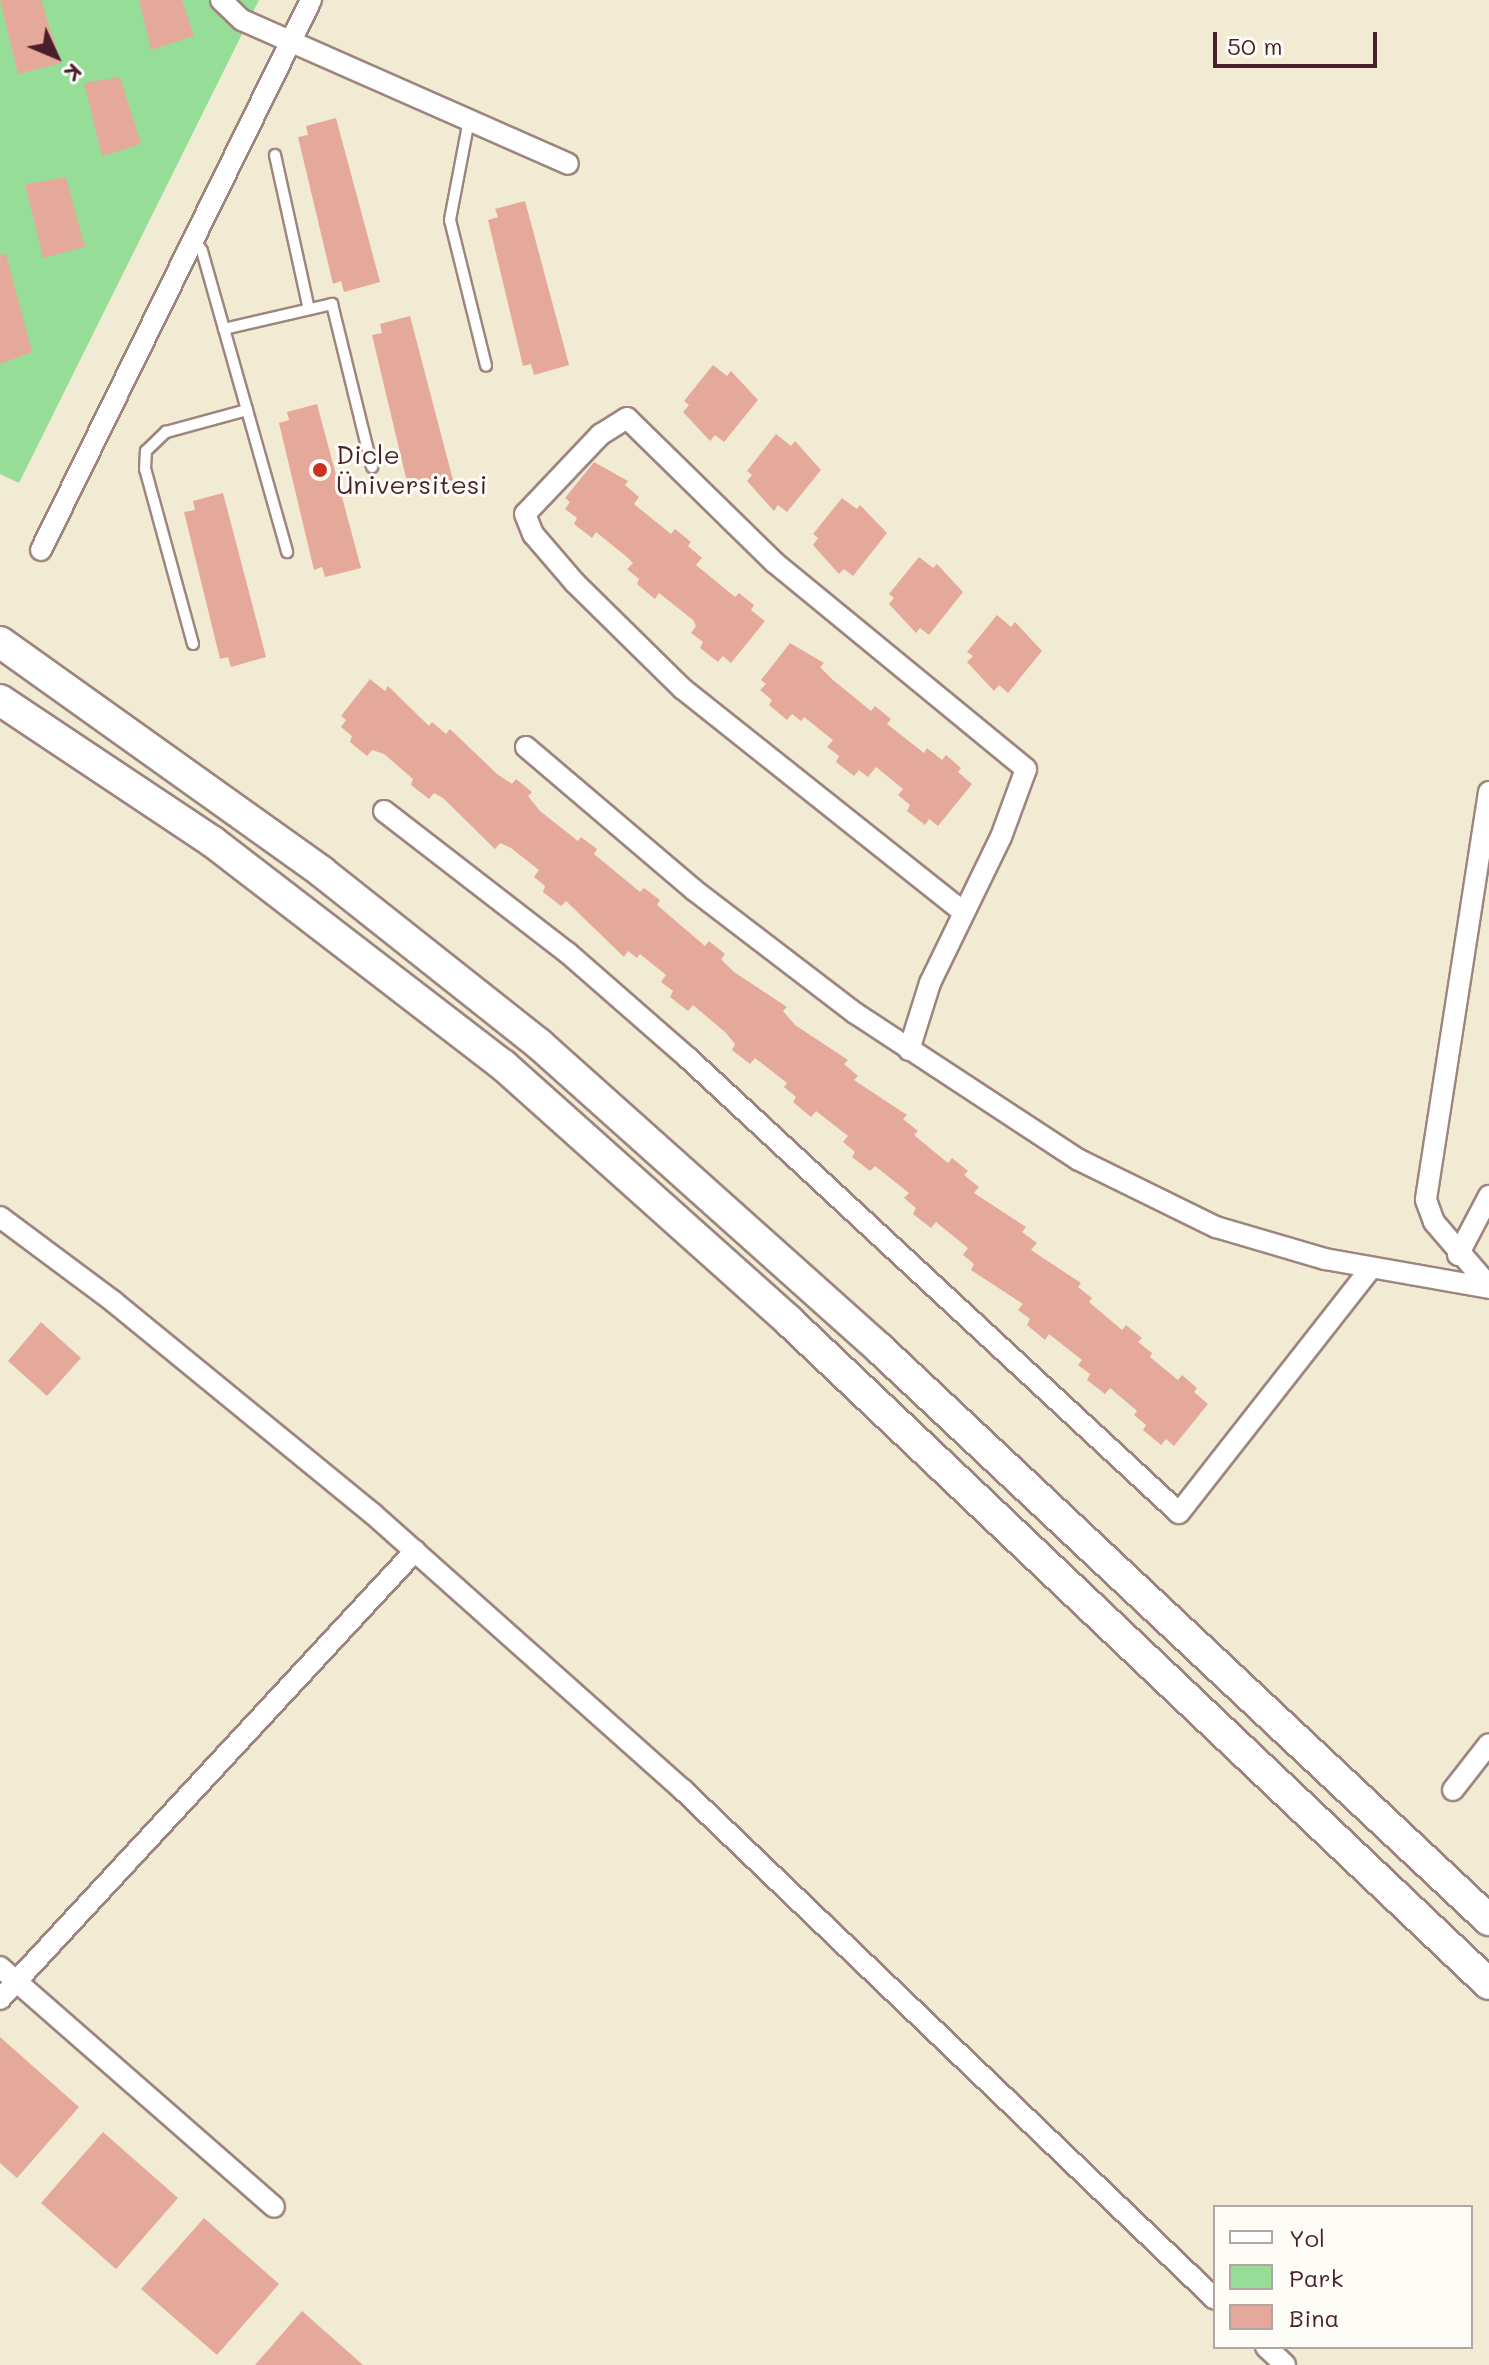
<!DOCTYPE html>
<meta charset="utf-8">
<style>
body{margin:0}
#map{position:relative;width:1489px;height:2365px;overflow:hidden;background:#f2ebd3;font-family:Mali,sans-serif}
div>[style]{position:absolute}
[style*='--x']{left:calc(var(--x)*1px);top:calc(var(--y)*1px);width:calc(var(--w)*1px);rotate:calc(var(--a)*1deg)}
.green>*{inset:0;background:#96de98}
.building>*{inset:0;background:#e5a99c}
.roads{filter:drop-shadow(2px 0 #9e857f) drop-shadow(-2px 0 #9e857f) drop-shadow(0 2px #9e857f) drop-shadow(0 -2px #9e857f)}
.lane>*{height:10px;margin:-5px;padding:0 5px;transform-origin:5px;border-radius:5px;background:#fff}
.street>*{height:20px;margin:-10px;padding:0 10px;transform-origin:10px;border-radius:10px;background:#fff}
.secondary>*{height:30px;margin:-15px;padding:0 15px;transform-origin:15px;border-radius:15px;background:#fff}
.dots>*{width:22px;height:22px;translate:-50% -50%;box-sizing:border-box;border:4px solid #fdfcf7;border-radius:50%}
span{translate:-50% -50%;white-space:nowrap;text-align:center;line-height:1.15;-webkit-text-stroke:6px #fdfcf7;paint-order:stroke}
.poi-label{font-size:26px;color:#4a1f2b}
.left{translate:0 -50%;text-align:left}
.legend{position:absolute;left:1213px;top:2205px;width:260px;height:144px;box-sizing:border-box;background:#fdfcf7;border:2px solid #b5a4a5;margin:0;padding:10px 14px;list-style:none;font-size:24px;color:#4a1f2b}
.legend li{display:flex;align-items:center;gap:16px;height:40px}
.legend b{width:40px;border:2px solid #b5a4a5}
.north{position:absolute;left:16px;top:16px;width:80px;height:80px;-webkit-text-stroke:6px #fdfcf7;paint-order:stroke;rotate:134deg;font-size:22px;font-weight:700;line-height:32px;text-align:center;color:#4a1f2b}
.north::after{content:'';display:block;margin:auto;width:28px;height:36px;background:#4a1f2b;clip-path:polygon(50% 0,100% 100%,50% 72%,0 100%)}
.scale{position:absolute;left:1213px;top:32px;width:164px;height:36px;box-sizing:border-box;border:4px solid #4a1f2b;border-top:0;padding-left:10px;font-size:24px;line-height:28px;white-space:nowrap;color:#4a1f2b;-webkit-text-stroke:6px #fdfcf7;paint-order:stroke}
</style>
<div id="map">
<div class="green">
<div style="clip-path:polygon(0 0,259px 0,19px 483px,0 474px)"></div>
</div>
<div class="building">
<div style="clip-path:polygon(0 0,41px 0,61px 63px,18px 74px)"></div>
<div style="clip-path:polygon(139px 0,182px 0,194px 36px,151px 50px)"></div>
<div style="clip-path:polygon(120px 77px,141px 144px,102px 156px,84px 83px)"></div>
<div style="clip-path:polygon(336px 118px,380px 282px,344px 292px,341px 281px,333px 284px,298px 137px,308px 135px,306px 126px)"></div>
<div style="clip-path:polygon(66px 177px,85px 247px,43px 258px,25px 184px)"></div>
<div style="clip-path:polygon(525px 201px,569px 365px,534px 375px,531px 364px,523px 366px,488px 220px,498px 217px,495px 209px)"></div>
<div style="clip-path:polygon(6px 254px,32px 352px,0 364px,0 255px)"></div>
<div style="clip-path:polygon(410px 316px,453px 480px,418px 490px,415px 480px,407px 482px,372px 335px,382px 333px,380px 324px)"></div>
<div style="clip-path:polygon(713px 365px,727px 376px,731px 371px,758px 400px,724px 442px,715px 435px,710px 441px,683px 412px,689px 405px,684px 401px)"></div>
<div style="clip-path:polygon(317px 404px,361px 568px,325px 577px,322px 567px,314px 570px,279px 423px,289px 420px,287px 412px)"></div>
<div style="clip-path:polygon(776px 434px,791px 446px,795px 441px,821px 470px,787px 512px,778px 505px,774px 511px,747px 481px,752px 475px,747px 471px)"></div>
<div style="clip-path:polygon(594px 462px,628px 481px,625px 485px,639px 497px,634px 504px,671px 534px,675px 529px,691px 542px,688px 546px,702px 558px,696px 565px,735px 597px,739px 593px,754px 605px,751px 610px,765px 621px,731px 663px,723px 656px,718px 662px,700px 648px,703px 642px,691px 633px,696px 626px,693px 620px,659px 593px,655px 599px,637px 584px,639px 579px,627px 569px,633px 563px,628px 558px,596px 532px,592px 538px,574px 524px,577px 518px,565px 509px,570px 502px,565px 498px)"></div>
<div style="clip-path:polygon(223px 493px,266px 657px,231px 667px,228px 657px,220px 659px,184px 512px,195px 510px,193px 501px)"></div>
<div style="clip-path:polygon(842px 498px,857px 509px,860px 505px,887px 533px,853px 576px,844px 569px,839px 574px,813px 545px,818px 538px,813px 534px)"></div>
<div style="clip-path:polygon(919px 557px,933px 568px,937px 564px,963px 592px,929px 635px,920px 628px,916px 633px,889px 604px,894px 598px,889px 594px)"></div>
<div style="clip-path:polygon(997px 615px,1011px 627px,1015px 622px,1042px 651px,1008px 693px,999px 685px,994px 691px,967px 662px,973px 656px,967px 652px)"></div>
<div style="clip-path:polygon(790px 643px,824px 663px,820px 667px,833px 680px,871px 711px,875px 706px,891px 719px,887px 724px,924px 753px,927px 748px,942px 760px,946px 755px,961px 768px,958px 772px,972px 784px,938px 826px,929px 819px,925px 825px,907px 811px,910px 805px,898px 795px,903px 789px,876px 767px,868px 777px,859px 770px,854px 776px,836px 762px,839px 756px,827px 747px,833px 740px,804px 717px,801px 721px,792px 714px,787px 720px,769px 705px,772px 700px,760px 690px,766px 684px,761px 680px)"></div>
<div style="clip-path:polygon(370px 679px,385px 691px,388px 686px,429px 726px,432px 722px,446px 734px,450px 729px,497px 774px,512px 784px,516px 779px,532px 792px,528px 796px,540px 811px,578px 841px,581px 837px,597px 849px,594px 854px,640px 892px,644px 888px,660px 900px,657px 905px,705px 946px,709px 941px,725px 954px,721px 959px,734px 972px,787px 1007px,783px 1011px,795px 1025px,848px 1060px,844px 1064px,858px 1076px,854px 1080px,907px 1115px,903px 1119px,918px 1131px,914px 1135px,948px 1163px,952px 1158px,968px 1171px,964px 1175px,979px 1187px,974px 1193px,1026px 1227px,1022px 1232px,1037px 1243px,1031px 1250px,1081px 1283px,1078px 1287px,1092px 1298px,1089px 1302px,1122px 1330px,1126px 1325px,1142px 1338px,1138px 1342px,1152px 1353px,1150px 1357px,1178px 1380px,1182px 1375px,1197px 1388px,1194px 1392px,1208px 1404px,1174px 1446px,1166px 1439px,1161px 1445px,1143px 1430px,1146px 1425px,1134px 1415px,1137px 1411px,1110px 1388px,1105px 1394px,1087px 1380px,1090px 1374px,1078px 1365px,1082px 1360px,1049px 1334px,1045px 1340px,1027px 1325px,1030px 1319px,1018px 1310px,1023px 1304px,971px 1270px,974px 1264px,963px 1255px,968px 1248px,963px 1244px,936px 1222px,931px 1228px,913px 1214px,916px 1208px,904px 1198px,909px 1193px,875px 1166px,870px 1171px,852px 1157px,855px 1152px,843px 1142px,848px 1136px,816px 1111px,811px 1117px,793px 1102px,796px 1097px,784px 1087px,787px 1083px,755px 1058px,750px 1064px,732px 1050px,735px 1044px,725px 1032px,693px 1005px,688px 1011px,670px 997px,673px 991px,661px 982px,666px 975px,640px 954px,637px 958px,628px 951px,624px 957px,566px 901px,561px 906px,543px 892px,545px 886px,534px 877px,539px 870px,511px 848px,500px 843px,495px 849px,443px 798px,434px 793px,429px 799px,411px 785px,413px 779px,384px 754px,372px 750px,367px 756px,350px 742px,352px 736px,341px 727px,346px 720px,341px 716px)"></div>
<div style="clip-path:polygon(41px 1322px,81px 1358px,47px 1396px,8px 1361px)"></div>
<div style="clip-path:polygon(0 2037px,79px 2107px,17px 2178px,0 2163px)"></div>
<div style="clip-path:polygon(103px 2132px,178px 2198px,116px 2269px,41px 2203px)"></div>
<div style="clip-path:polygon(204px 2218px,279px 2284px,217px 2355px,141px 2289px)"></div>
<div style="clip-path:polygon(302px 2311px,363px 2365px,255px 2365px)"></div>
</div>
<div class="roads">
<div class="lane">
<div style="--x:469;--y:120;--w:102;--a:100.8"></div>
<div style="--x:450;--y:220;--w:150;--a:76.1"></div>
<div style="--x:275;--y:155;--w:158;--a:77.6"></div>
<div style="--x:194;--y:239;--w:14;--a:56"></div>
<div style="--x:202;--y:251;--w:313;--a:74.2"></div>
<div style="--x:224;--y:329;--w:111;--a:-13"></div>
<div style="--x:332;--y:304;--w:168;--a:76.2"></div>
<div style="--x:193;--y:644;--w:181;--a:-105.3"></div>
<div style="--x:145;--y:469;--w:18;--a:-87"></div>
<div style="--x:146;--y:451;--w:28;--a:-44"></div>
<div style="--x:166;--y:432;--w:84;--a:-15.2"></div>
</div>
<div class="street">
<div style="--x:221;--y:0;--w:29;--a:44"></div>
<div style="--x:242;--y:20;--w:356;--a:23.8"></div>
<div style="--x:41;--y:550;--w:613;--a:-63.85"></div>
<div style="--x:526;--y:747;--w:221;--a:40.4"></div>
<div style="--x:694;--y:890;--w:203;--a:37.4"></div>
<div style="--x:855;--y:1013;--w:268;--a:33.3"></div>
<div style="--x:1079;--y:1160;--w:153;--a:26.1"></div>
<div style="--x:1216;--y:1227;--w:114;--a:16.4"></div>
<div style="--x:1325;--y:1259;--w:167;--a:10"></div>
<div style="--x:1489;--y:792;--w:413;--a:98.8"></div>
<div style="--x:1426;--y:1200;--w:23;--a:70"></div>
<div style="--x:1434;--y:1222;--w:84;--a:49.3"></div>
<div style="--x:384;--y:811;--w:232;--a:37.7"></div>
<div style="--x:568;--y:953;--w:159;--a:41.2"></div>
<div style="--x:688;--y:1058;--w:669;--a:42.82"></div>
<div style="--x:1179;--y:1513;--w:311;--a:-51.9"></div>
<div style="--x:909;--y:1050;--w:70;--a:-72.6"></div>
<div style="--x:930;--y:983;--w:162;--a:-64.1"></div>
<div style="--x:1001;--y:837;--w:72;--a:-69.8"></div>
<div style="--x:1026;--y:769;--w:325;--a:-140.6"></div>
<div style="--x:775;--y:563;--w:207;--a:-135.6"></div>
<div style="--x:627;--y:418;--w:31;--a:148"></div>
<div style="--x:601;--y:434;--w:110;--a:133.5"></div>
<div style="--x:525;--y:514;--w:22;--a:68"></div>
<div style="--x:533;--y:534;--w:65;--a:49.4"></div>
<div style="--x:575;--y:583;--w:151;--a:44.5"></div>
<div style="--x:683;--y:689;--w:358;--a:38.5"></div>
<div style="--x:0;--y:1217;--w:142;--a:36.7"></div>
<div style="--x:114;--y:1302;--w:333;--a:39.3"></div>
<div style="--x:372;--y:1513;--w:416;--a:41.7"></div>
<div style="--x:683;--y:1790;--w:736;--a:43.73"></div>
<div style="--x:1458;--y:1255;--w:67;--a:-62.3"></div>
<div style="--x:1453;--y:1790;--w:58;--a:-52"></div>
<div style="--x:0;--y:1967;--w:364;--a:41.2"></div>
<div style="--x:0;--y:1999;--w:611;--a:-47.19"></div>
<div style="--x:1266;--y:2347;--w:26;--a:43"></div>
</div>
<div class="secondary">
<div style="--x:0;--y:642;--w:396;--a:35.5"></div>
<div style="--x:322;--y:872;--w:277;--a:38.4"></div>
<div style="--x:539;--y:1044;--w:457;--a:41.8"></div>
<div style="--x:880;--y:1349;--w:835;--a:43.16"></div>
<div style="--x:0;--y:700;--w:256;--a:33.7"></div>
<div style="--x:213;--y:842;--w:366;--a:37.6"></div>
<div style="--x:503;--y:1065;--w:384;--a:41.8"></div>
<div style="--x:789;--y:1321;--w:964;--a:43.45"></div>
</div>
</div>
<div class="dots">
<div style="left:320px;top:470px;background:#c8321e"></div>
</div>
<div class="poi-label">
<span class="left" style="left:336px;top:470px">Dicle<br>Üniversitesi</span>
</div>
<ul class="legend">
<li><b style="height:10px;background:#fff"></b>Yol</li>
<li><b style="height:22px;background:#96de98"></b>Park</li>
<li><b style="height:22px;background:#e5a99c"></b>Bina</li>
</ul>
<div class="north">K</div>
<div class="scale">50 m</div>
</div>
